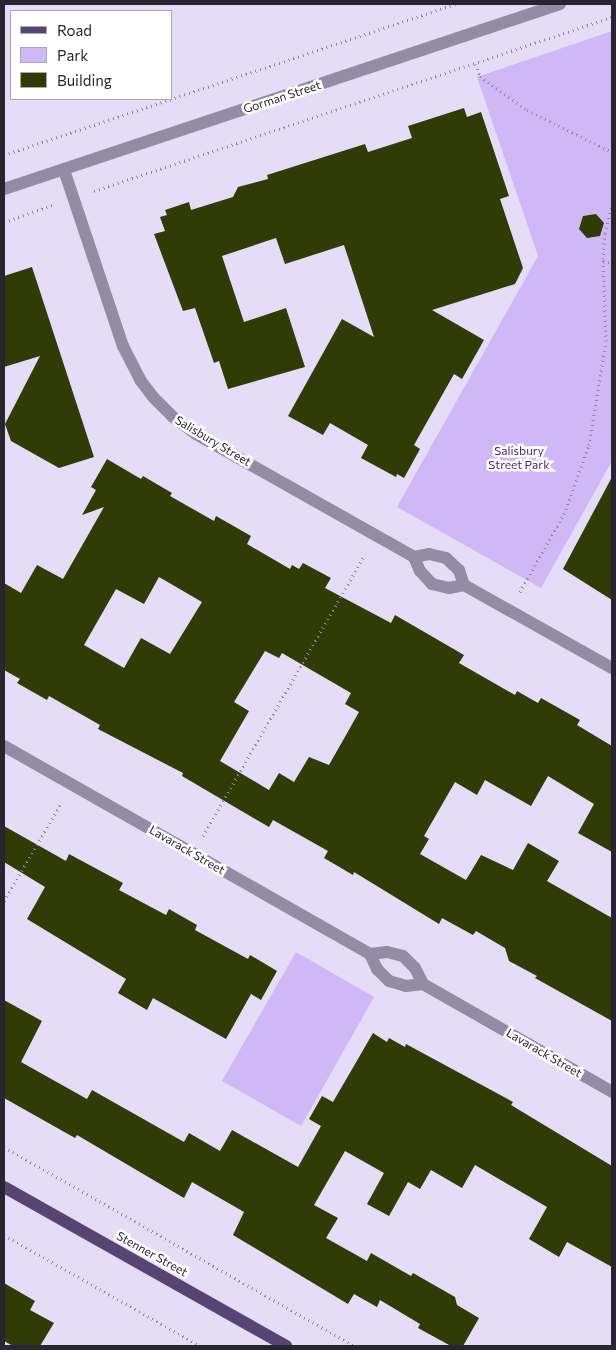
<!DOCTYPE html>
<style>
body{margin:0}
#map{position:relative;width:616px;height:1350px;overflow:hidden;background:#e5dcf8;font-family:Commissioner,sans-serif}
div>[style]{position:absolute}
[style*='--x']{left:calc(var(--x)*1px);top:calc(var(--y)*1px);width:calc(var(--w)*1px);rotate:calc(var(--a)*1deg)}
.green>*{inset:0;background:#ceb8f5}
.building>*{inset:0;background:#303b06}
.path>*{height:3px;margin-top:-1.5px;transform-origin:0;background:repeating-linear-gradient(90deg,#8e889c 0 1px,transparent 0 5px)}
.minor>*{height:12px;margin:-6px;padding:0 6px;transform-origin:6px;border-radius:6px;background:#948ba7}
.major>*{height:12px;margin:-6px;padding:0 6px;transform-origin:6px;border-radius:6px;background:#564473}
span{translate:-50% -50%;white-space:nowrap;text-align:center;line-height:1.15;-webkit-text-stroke:5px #fff;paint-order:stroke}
.street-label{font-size:12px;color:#292530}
.park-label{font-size:12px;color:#46266f}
.frame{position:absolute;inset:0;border:5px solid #292530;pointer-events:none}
.legend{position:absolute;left:10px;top:10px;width:162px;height:90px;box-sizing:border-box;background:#fff;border:1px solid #a9a8ac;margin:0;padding:6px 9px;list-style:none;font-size:15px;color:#292530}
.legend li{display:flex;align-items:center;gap:10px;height:25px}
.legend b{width:25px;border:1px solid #a9a8ac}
</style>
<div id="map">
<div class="green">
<div style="clip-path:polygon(612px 31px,612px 461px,541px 588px,397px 507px,538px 256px,477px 77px)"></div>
<div style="clip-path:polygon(296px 952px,374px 997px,301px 1126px,222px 1081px)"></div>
</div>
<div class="building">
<div style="clip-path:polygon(464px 108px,467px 117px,481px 112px,509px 196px,500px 199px,523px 268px,515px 284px,432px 310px,484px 340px,462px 379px,454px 374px,414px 445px,420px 449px,404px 478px,397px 474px,396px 477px,361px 458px,368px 445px,330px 423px,323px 435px,288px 416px,342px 319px,374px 337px,344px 245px,285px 264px,276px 238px,222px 256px,244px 322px,286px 308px,305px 367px,228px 389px,219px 361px,214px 363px,195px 308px,183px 311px,154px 234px,165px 231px,160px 217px,167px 215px,165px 210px,189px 202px,191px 210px,233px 197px,238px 187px,268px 179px,267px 175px,365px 144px,368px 152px,412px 138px,408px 126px)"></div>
<div style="clip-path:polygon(596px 214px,604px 223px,600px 236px,587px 238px,579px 229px,583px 216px)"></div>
<div style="clip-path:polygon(32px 267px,94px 457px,59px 468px,11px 441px,5px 424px,40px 356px,4px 367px,4px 276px)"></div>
<div style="clip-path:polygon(evenodd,107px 459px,141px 479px,143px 476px,172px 493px,170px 496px,214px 521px,216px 516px,251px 536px,247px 544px,290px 569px,292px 565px,299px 569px,303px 563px,331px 578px,325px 588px,391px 623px,395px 615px,464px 655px,459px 663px,515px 695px,517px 691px,538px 703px,541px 698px,580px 720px,577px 725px,612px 746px,612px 852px,578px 833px,594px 804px,548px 776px,531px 806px,485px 780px,477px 795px,455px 782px,424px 836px,429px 839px,420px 854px,466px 880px,481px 855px,513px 870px,528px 843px,559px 861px,547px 881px,612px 918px,612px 1021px,535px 978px,537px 976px,509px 961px,505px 948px,476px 931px,473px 935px,442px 918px,439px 924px,354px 872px,353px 875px,324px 858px,328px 851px,273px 820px,269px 827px,182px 776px,183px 773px,98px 729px,100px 725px,49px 696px,47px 700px,17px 683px,20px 679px,4px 670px,4px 583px,21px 593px,37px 565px,63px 579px,104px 507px,82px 515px,96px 490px,91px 487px,107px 459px,159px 577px,202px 602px,170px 654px,141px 638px,124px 668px,84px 645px,116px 589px,144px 604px,159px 577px,107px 459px,265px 651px,279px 658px,282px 653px,351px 693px,345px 704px,359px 712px,329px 765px,309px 757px,294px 782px,279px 773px,269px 790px,220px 761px,249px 711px,234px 702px,265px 651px)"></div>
<div style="clip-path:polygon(612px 477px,612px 600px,563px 569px)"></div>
<div style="clip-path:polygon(4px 826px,66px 861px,69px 854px,95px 868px,123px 883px,119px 890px,166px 915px,169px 909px,197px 925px,195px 930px,248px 959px,250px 955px,277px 971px,261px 1000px,251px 994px,226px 1039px,153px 998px,147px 1010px,118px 993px,126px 979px,27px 919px,45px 887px,4px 862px)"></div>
<div style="clip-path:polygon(4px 1000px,42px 1021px,21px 1062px,87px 1099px,92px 1090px,184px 1142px,189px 1133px,220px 1151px,232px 1130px,298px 1167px,321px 1126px,309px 1119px,322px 1096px,333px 1102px,373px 1033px,387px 1042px,389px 1038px,405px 1047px,406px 1044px,513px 1102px,511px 1105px,612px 1166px,612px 1267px,567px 1242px,559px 1257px,529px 1239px,547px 1207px,475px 1165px,462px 1188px,431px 1170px,420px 1189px,408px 1182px,389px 1216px,367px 1204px,384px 1173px,345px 1151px,314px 1205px,338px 1218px,326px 1238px,367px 1261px,371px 1253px,411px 1276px,413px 1273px,455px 1297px,457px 1305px,479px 1318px,463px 1346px,451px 1346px,418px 1328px,420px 1324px,380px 1300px,377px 1307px,354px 1294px,348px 1304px,233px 1235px,244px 1212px,192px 1182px,184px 1198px,77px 1135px,75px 1138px,4px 1098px)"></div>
<div style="clip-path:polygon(4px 1283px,35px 1301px,30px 1310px,54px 1323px,40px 1346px,13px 1346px,4px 1341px)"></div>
</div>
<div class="path">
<div style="--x:475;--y:64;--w:13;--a:67"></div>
<div style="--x:480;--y:76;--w:58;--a:35.9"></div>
<div style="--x:527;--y:110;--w:95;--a:26.3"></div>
<div style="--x:4;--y:155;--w:477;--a:-18.5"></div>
<div style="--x:94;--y:191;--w:546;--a:-18.57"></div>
<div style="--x:4;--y:222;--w:54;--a:-19.4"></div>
<div style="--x:603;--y:261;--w:9;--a:13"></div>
<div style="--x:520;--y:592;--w:90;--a:-60.6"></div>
<div style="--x:564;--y:514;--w:73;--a:-70.1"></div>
<div style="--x:589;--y:445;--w:105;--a:-80.7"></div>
<div style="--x:606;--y:341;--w:82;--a:-92.1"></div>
<div style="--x:603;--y:259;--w:26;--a:-86"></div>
<div style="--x:605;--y:233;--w:30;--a:-76"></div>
<div style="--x:203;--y:836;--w:325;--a:-60.1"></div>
<div style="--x:4;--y:901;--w:113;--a:-59.6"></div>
<div style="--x:4;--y:1147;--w:403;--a:29.6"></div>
<div style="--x:4;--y:1235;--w:225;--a:29.5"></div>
</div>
<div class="minor">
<div style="--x:64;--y:170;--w:186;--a:71.5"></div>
<div style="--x:123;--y:346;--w:39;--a:63"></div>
<div style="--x:141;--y:381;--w:20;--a:53"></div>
<div style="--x:153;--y:397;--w:28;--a:45"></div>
<div style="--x:173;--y:417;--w:29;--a:36"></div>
<div style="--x:196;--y:434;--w:250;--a:29.4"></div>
<div style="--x:414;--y:557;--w:15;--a:67"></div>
<div style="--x:420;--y:571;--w:18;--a:47"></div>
<div style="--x:432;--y:584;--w:17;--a:13"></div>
<div style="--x:449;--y:588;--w:15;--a:-11"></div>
<div style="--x:4;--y:189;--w:586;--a:-18.4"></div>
<div style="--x:414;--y:557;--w:15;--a:-11"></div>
<div style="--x:429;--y:554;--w:17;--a:13"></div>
<div style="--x:446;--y:558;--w:18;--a:43"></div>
<div style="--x:459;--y:570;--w:16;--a:72"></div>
<div style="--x:464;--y:585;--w:170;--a:29.3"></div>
<div style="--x:4;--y:746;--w:421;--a:29.6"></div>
<div style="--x:370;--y:954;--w:17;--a:65"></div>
<div style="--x:377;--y:969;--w:17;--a:45"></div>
<div style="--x:389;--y:981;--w:18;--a:16"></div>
<div style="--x:406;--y:986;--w:17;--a:-7"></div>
<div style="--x:370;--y:954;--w:17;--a:-7"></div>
<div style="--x:387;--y:952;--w:16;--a:14"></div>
<div style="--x:403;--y:956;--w:17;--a:45"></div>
<div style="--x:415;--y:968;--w:18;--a:63"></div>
<div style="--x:423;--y:984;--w:218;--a:29.7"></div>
</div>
<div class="major">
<div style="--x:4;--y:1187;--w:324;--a:29.4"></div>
</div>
<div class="street-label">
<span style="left:282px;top:97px;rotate:-18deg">Gorman Street</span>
<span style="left:213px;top:441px;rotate:31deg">Salisbury Street</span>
<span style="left:187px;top:850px;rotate:30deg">Lavarack Street</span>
<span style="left:544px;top:1053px;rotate:30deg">Lavarack Street</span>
<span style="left:152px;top:1254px;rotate:29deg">Stenner Street</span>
</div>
<div class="park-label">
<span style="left:519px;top:458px">Salisbury<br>Street Park</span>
</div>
<div class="frame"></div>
<ul class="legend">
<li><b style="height:6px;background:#564473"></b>Road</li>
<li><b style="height:14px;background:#ceb8f5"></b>Park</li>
<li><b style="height:14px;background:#303b06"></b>Building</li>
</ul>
</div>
